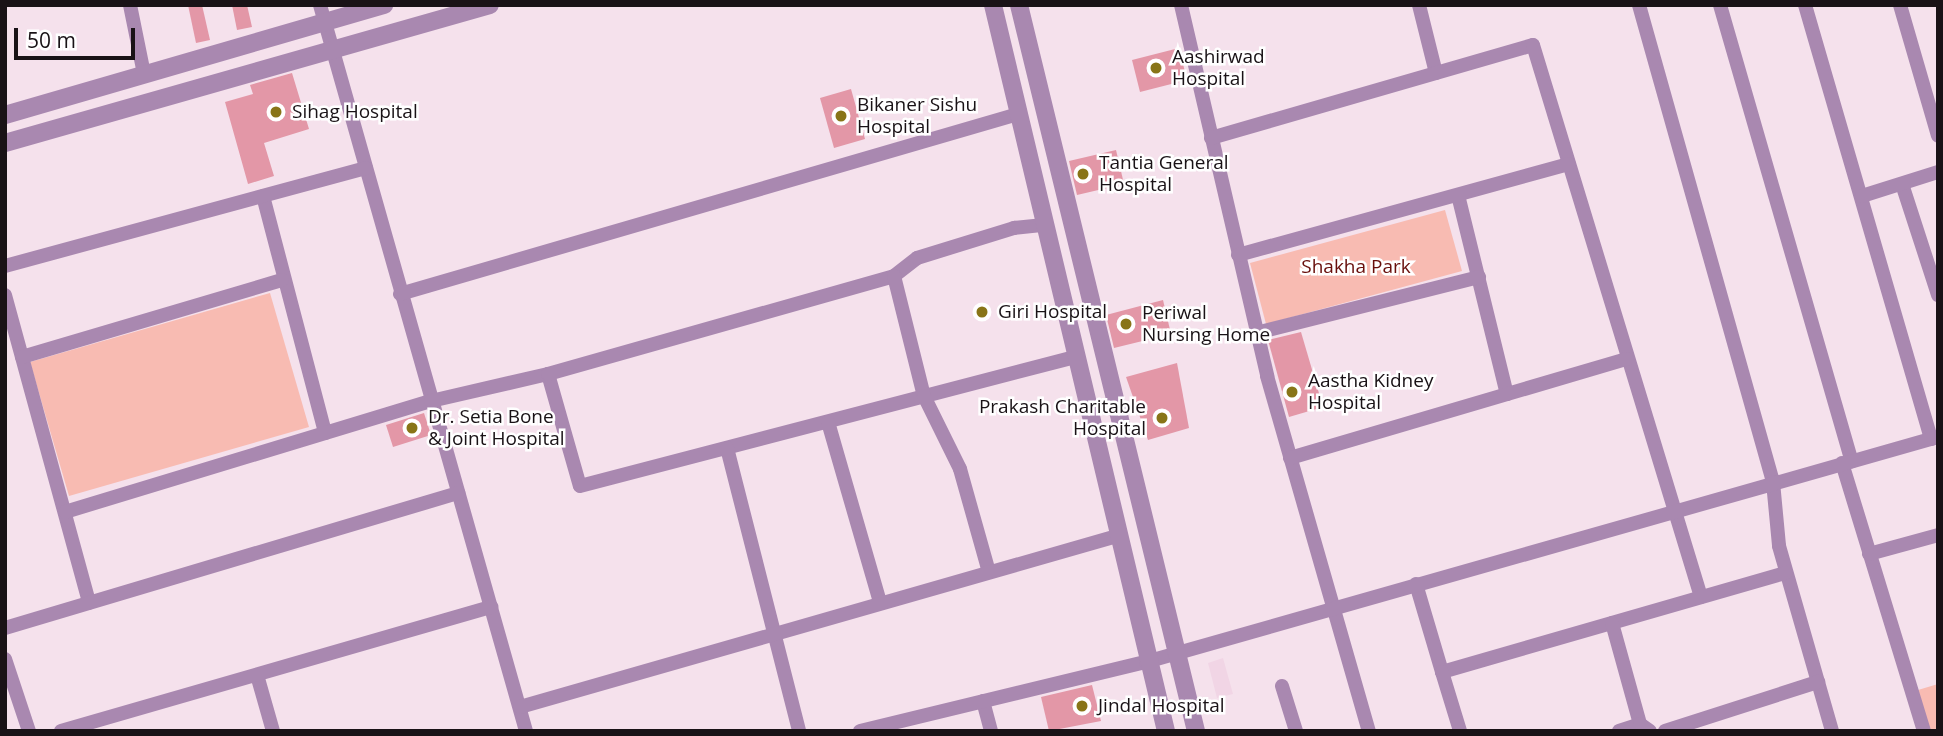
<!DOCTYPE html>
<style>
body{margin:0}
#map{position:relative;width:1943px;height:736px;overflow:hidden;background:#f5e1ec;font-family:"Open Sans",sans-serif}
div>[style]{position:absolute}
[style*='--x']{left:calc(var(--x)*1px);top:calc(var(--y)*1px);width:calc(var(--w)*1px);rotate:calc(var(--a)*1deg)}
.built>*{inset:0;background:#f1d5e5}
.green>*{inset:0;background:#f8bbb2}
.building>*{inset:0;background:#e397a7}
.minor>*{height:14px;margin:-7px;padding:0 7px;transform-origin:7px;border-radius:7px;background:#a988b0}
.tertiary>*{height:18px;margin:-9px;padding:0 9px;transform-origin:9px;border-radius:9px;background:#a988b0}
.dots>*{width:19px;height:19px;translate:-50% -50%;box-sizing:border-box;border:4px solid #fff;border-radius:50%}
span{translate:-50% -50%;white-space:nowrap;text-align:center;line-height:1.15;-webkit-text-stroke:5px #fff;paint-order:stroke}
.poi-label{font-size:19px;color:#191216}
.left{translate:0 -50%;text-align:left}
.right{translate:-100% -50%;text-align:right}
.park-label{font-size:19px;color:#680e0b}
.frame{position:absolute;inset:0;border:7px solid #191216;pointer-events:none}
.scale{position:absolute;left:14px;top:28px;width:121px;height:32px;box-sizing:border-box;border:4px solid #191216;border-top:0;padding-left:9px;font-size:21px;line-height:24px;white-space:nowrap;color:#191216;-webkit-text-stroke:5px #fff;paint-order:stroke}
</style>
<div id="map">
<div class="built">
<div style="clip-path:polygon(1223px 658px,1233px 694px,1217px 698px,1208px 663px)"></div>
</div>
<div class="green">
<div style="clip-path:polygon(1445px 210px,1462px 271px,1266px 324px,1250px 263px)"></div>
<div style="clip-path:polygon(270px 293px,309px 427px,69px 496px,30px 362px)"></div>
<div style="clip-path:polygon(1938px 684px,1938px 731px,1930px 731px,1918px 690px)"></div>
</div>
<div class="building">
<div style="clip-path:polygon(188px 5px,202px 5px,210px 40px,196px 43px)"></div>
<div style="clip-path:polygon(232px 5px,247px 5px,252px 27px,237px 30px)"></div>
<div style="clip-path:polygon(1179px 48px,1187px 80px,1140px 92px,1132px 60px)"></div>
<div style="clip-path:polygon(292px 73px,309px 129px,264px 143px,274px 176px,248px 184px,225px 102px,253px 94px,250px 85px)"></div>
<div style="clip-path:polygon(851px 89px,865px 139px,834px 148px,820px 98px)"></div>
<div style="clip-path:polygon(1116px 150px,1124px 184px,1077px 195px,1069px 161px)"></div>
<div style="clip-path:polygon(1163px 300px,1171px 334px,1114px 348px,1106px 315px)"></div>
<div style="clip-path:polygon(1301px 332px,1323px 407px,1289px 417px,1268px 340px)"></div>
<div style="clip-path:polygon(1177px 363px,1189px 428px,1148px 440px,1126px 377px)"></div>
<div style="clip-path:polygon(424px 413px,431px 435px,393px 447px,386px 425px)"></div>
<div style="clip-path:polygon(1092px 685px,1101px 721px,1049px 731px,1041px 697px)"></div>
</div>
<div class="minor">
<div style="--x:130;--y:5;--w:70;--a:78.5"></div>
<div style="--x:320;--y:5;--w:755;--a:74.16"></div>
<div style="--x:1181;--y:5;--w:381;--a:76.9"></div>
<div style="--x:1267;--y:376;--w:369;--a:74"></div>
<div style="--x:1419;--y:5;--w:70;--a:76"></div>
<div style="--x:1639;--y:5;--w:495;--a:74.3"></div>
<div style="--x:1773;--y:482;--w:64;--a:84.6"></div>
<div style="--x:1779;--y:546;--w:192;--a:74"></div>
<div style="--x:1720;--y:5;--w:475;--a:73.9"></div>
<div style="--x:1805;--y:5;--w:452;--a:73.8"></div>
<div style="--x:1900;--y:5;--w:136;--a:73.8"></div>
<div style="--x:1211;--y:138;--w:335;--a:-16.1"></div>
<div style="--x:1533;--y:45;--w:577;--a:73.07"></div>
<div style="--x:1902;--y:184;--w:117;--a:72"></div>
<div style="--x:1458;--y:195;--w:205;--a:76.2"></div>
<div style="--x:263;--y:196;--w:245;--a:75.3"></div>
<div style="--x:1862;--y:196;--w:80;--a:-17.5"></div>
<div style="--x:1238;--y:255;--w:343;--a:-15.4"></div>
<div style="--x:5;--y:266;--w:374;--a:-15.2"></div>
<div style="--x:894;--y:276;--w:29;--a:-38"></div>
<div style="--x:917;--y:258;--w:102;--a:-17.2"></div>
<div style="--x:1014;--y:228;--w:30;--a:-6"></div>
<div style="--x:400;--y:294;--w:644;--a:-16.24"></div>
<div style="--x:5;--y:295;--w:319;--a:74.7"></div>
<div style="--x:1256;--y:333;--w:230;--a:-14.1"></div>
<div style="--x:22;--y:357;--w:271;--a:-16.5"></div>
<div style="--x:548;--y:374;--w:116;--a:74.1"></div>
<div style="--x:580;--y:486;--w:512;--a:-14.61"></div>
<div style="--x:828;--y:422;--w:187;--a:73.9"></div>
<div style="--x:727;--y:448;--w:292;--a:75.7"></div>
<div style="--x:1290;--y:458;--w:351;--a:-16.4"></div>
<div style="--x:1842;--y:463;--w:280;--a:73"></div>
<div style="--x:65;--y:512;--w:382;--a:-16.9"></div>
<div style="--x:431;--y:401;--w:120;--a:-13"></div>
<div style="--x:548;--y:374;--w:360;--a:-15.8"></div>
<div style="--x:894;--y:276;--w:124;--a:76"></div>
<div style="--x:924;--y:396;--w:81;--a:63.7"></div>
<div style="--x:960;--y:469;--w:107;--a:74.3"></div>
<div style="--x:1869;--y:554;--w:72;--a:-15.4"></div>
<div style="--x:1416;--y:584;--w:92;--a:73.5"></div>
<div style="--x:1442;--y:672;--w:358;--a:-16.1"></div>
<div style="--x:1612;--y:623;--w:105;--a:74.5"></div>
<div style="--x:5;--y:628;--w:473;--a:-16.6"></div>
<div style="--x:5;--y:659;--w:76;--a:71.6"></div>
<div style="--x:1442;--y:672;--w:62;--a:73"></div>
<div style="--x:257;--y:675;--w:58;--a:74.1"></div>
<div style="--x:1282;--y:686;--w:47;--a:72.7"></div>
<div style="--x:983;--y:701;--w:31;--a:75"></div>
<div style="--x:520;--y:707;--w:621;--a:-15.98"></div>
<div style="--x:61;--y:731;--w:448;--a:-16.1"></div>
<div style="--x:860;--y:731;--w:294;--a:-13.6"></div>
<div style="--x:1146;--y:662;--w:823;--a:-15.86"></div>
<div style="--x:1619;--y:731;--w:22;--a:-18"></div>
<div style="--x:1640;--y:724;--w:12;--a:35"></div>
<div style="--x:1665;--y:731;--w:161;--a:-17.8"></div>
</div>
<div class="tertiary">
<div style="--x:993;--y:5;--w:746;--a:76.6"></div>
<div style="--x:1019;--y:5;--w:747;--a:76.3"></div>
<div style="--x:5;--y:115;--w:395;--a:-16.2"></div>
<div style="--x:5;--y:143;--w:504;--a:-15.88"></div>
</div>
<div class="dots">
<div style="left:1156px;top:68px;background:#887417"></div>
<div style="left:276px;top:112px;background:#887417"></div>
<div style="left:841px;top:116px;background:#887417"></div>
<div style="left:1083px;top:174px;background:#887417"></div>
<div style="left:982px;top:312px;background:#887417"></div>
<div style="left:1126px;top:324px;background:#887417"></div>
<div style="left:1292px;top:392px;background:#887417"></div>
<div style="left:1162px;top:418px;background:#887417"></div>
<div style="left:412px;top:428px;background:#887417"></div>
<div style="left:1082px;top:706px;background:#887417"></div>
</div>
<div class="poi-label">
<span class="left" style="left:1172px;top:68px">Aashirwad<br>Hospital</span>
<span class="left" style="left:857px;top:116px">Bikaner Sishu<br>Hospital</span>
<span class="left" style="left:292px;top:112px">Sihag Hospital</span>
<span class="left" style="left:1099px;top:174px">Tantia General<br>Hospital</span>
<span class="left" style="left:998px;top:312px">Giri Hospital</span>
<span class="left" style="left:1142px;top:324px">Periwal<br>Nursing Home</span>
<span class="left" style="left:1308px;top:392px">Aastha Kidney<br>Hospital</span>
<span class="right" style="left:1146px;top:418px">Prakash Charitable<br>Hospital</span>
<span class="left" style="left:428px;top:428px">Dr. Setia Bone<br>&amp; Joint Hospital</span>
<span class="left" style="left:1098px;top:706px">Jindal Hospital</span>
</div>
<div class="park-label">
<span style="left:1356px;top:267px">Shakha Park</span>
</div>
<div class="frame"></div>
<div class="scale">50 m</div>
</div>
